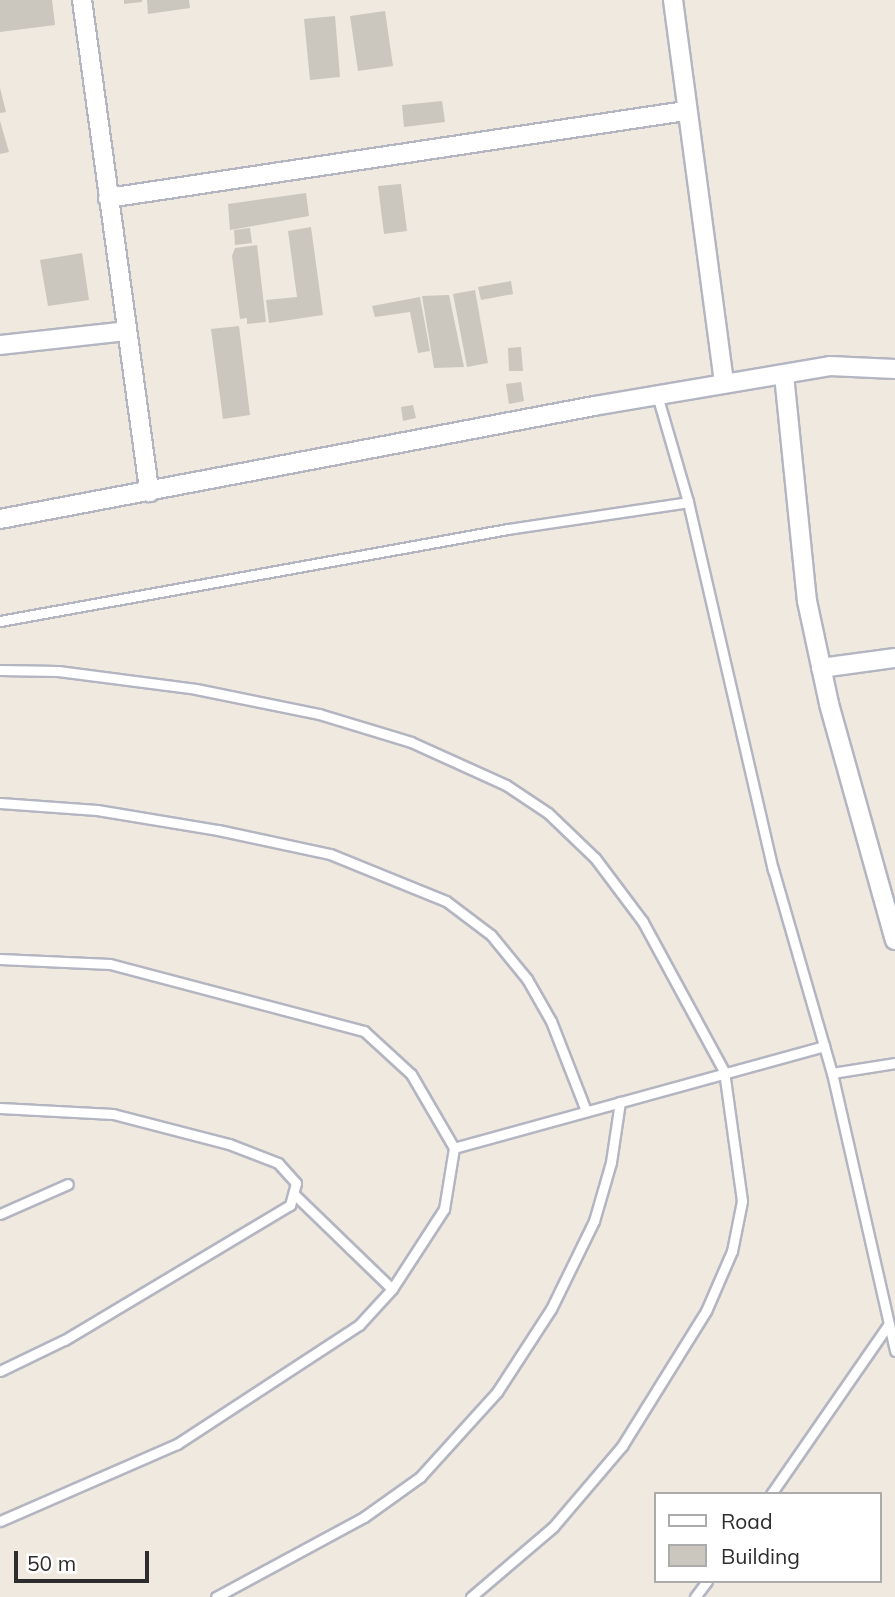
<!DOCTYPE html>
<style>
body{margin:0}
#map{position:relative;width:895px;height:1597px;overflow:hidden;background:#efe9e0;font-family:Mulish,sans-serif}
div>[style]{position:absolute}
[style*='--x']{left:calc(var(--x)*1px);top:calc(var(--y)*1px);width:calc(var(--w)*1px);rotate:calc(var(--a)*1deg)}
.building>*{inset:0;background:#cbc7be}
.roads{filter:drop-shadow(2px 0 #b3b5c1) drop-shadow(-2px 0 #b3b5c1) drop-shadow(0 2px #b3b5c1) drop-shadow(0 -2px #b3b5c1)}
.lane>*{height:9px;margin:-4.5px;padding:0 4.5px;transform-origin:4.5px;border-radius:4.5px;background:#fff}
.street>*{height:18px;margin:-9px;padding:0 9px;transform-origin:9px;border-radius:9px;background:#fff}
span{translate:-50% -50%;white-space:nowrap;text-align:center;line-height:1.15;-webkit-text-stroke:7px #fff;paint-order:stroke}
.legend{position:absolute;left:654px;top:1492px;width:228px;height:91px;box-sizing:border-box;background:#fff;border:2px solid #ababab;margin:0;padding:9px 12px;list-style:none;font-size:21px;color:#2d2d2d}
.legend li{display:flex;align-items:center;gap:14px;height:35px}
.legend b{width:35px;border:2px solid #ababab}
.scale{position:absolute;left:14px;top:1551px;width:135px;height:32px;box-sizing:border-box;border:4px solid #2d2d2d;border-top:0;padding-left:9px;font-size:21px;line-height:24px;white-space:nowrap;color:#2d2d2d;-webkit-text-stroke:5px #fff;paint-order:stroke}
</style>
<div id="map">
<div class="building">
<div style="clip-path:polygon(0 0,52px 0,55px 25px,0 32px)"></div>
<div style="clip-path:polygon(124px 0,142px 0,142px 2px,124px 4px)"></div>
<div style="clip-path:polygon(147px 0,189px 0,190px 8px,148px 14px)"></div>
<div style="clip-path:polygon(385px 11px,393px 66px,358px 71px,350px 16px)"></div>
<div style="clip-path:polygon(335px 16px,340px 77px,310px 80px,304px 19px)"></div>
<div style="clip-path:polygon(0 88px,6px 112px,0 113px)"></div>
<div style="clip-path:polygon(442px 101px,445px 122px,404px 127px,402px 105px)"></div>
<div style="clip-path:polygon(0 121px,9px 152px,0 154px)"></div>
<div style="clip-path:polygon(401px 184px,407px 231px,384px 234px,378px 186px)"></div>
<div style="clip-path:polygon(306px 193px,309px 216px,230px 230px,228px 204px)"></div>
<div style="clip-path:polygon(311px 227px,323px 315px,269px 323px,266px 300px,297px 297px,288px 231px)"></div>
<div style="clip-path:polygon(250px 228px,252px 243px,235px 245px,234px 230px)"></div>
<div style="clip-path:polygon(257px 245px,266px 322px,247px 324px,247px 318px,240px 319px,232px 256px,235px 248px)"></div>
<div style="clip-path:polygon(82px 253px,89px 300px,48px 306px,40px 260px)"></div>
<div style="clip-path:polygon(511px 281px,513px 294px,481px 300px,478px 287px)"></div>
<div style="clip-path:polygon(475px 290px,488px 363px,467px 367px,453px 294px)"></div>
<div style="clip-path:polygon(449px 295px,464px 367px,434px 368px,422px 296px)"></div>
<div style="clip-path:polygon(420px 297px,430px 351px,418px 353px,410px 312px,375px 317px,372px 306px)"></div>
<div style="clip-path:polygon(239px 326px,250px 415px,223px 419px,211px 329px)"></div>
<div style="clip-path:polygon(521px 347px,523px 371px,509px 371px,508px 348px)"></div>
<div style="clip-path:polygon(521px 382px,524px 401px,509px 404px,506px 384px)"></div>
<div style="clip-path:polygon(413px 405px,416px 418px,403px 421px,401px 407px)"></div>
</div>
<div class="roads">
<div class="lane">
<div style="--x:657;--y:395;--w:111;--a:73.8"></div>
<div style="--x:688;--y:502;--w:377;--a:77"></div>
<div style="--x:773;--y:869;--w:212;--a:73.9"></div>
<div style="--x:832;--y:1073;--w:285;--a:77.2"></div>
<div style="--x:0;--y:621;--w:516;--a:-10.27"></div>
<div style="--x:508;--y:529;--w:182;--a:-8.5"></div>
<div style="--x:0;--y:670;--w:58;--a:1"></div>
<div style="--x:58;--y:671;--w:139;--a:7.4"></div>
<div style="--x:196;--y:689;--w:126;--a:11.5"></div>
<div style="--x:319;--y:714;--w:96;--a:16.9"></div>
<div style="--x:411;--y:742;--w:104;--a:24.4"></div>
<div style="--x:506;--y:785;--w:50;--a:33.7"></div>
<div style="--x:548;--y:813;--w:65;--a:43.8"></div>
<div style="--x:595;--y:858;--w:80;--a:53.1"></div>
<div style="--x:643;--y:922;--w:170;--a:61.5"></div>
<div style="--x:724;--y:1071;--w:131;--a:82.1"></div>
<div style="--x:742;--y:1201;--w:51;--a:101.3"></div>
<div style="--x:732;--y:1251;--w:65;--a:113.4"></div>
<div style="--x:706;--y:1311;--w:159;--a:121.9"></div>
<div style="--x:622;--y:1446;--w:106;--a:130.4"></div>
<div style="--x:553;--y:1527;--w:108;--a:139.5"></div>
<div style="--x:0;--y:803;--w:97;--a:4.1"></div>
<div style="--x:97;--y:810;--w:123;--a:9.4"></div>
<div style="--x:218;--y:830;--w:115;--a:12.1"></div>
<div style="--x:330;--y:854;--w:125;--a:22.1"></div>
<div style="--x:446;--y:901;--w:56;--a:37.1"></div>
<div style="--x:491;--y:935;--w:57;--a:50.7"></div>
<div style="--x:527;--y:979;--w:48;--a:60.3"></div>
<div style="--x:551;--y:1021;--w:97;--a:68.7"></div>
<div style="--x:0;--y:959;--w:110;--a:2.6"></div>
<div style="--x:110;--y:964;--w:263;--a:14.8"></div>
<div style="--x:364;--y:1031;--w:64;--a:42.5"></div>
<div style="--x:411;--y:1074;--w:86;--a:59.8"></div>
<div style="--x:454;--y:1148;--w:62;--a:99.3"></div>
<div style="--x:444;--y:1209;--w:95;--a:123"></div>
<div style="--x:392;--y:1289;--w:49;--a:132.5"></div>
<div style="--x:359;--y:1325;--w:217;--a:146.8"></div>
<div style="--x:177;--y:1444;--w:193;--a:156.5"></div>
<div style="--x:832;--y:1073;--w:64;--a:-9"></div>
<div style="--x:0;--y:1108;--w:113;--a:3"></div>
<div style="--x:113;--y:1114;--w:120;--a:14.5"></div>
<div style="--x:229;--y:1144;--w:53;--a:21.2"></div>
<div style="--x:278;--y:1163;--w:27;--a:48"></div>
<div style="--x:296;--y:1183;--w:23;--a:105"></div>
<div style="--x:290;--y:1205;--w:263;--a:149.1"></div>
<div style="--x:64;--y:1340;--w:71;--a:154.2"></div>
<div style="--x:454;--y:1148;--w:384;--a:-15.4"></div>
<div style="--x:295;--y:1195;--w:135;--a:44.1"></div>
<div style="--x:0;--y:1214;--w:74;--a:-23.8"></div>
<div style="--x:771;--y:1494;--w:206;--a:-55.3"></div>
<div style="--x:216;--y:1597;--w:168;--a:-28.4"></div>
<div style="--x:364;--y:1517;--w:69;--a:-35.5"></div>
<div style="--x:420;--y:1477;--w:115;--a:-47.8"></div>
<div style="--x:497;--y:1392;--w:99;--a:-57"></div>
<div style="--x:551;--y:1309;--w:98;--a:-64"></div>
<div style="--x:594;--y:1221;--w:61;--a:-73.9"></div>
<div style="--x:611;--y:1162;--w:61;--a:-81.5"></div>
<div style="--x:695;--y:1597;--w:20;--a:-53"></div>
</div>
<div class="street">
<div style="--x:82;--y:0;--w:497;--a:82.2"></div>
<div style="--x:673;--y:0;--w:387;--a:82.4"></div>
<div style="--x:108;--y:198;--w:584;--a:-8.57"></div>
<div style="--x:0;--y:345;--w:127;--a:-6.3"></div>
<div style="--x:784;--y:375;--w:227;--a:84.2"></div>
<div style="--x:807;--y:601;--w:105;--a:77.9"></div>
<div style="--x:829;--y:704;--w:245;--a:74.4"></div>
<div style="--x:0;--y:519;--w:605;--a:-10.77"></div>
<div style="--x:594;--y:406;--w:239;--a:-9.6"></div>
<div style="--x:830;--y:366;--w:65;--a:2.6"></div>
<div style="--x:821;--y:668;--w:75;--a:-7.7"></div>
</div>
</div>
<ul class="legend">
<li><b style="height:9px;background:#fff"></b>Road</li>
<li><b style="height:19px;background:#cbc7be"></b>Building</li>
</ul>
<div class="scale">50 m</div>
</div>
